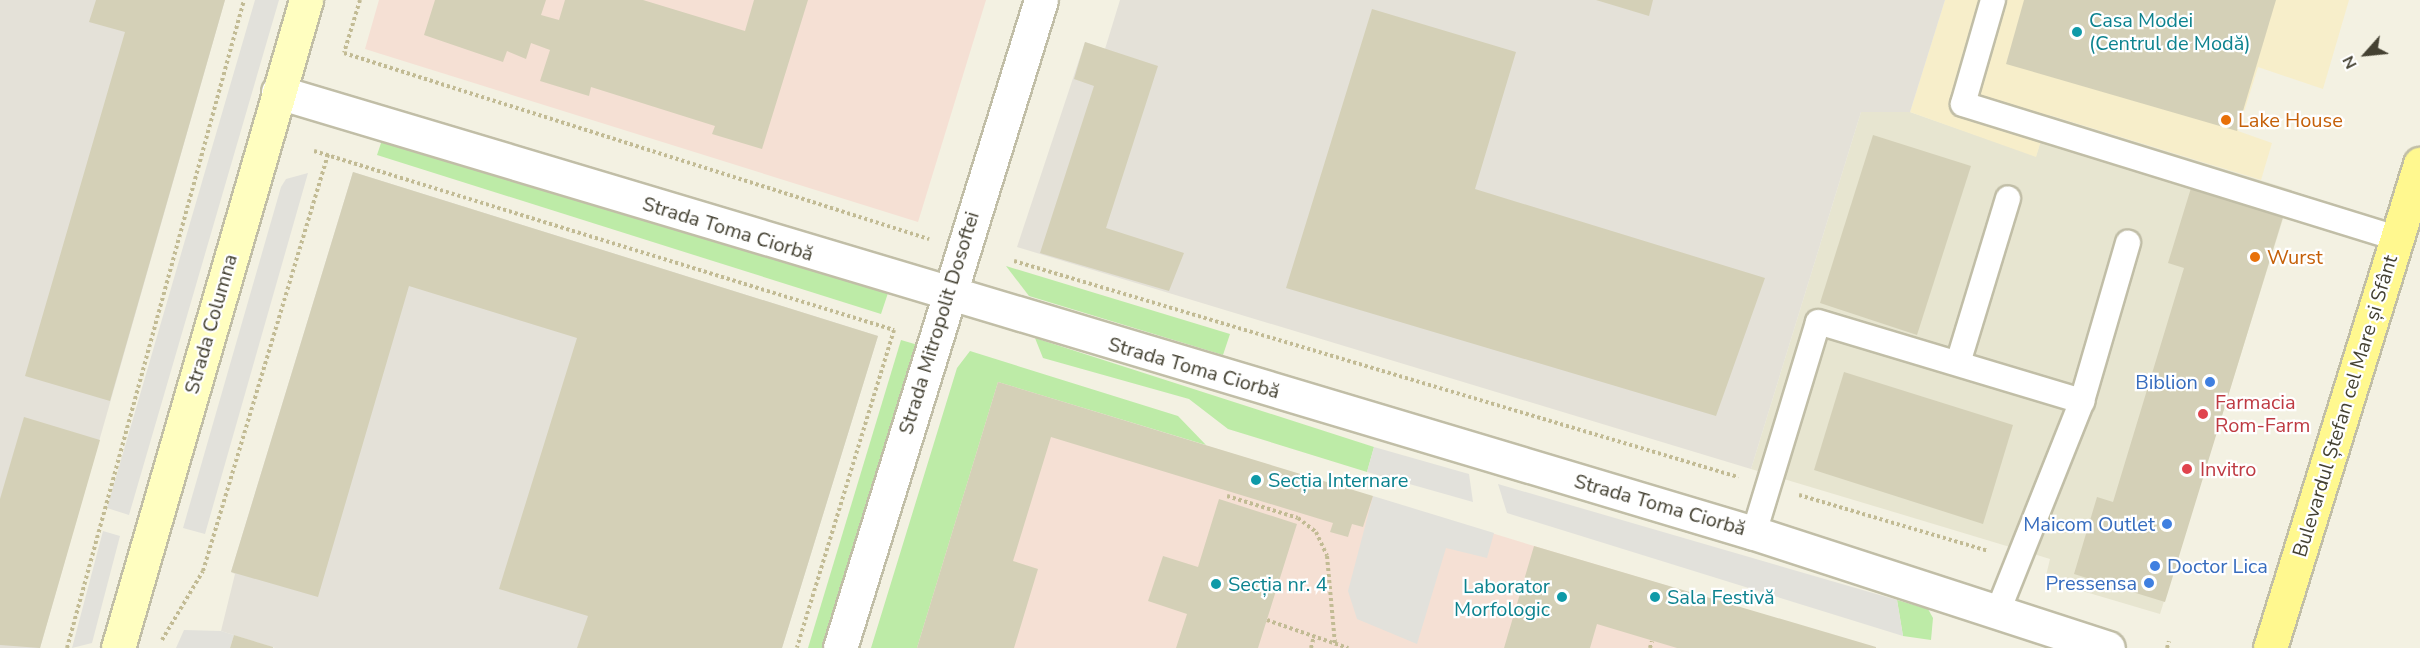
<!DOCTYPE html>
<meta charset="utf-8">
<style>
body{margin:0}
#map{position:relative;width:2420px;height:648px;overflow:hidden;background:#f3f1e2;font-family:"Nunito Sans",sans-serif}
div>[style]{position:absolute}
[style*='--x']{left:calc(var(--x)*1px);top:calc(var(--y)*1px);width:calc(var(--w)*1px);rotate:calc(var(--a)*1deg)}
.residential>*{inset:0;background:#e7e5d0}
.commercial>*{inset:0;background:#f7eeca}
.industrial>*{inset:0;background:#e4e1d8}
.medical>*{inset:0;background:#f5e0d4}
.green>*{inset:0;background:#bdeba7}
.parking>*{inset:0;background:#e2e1db}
.building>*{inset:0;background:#d4d0b7}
.path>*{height:4px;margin-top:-2px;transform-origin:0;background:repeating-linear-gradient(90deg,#c2bb94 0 3px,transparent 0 6px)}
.roads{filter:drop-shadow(2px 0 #c1bea7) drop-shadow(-2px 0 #c1bea7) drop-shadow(0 2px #c1bea7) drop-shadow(0 -2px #c1bea7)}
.lane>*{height:24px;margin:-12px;padding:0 12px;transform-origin:12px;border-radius:12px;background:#fff}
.street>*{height:33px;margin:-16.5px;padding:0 16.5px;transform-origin:16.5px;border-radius:16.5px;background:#fff}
.secondary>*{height:33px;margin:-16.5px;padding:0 16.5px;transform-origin:16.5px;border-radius:16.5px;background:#fffec0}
.primary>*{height:33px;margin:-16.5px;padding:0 16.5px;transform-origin:16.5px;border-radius:16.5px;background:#fff88f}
.dots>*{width:16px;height:16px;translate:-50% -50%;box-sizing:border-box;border:3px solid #fff;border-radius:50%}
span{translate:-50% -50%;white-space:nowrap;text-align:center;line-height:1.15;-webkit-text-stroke:4.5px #fff;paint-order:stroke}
.culture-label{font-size:20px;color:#0d838f}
.left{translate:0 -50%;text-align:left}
.right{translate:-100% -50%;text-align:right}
.food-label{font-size:20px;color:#c56008}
.street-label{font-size:20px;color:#444132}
.shop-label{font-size:20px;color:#366cbe}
.health-label{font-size:20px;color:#be3a42}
.north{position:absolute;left:2336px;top:24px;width:60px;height:60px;-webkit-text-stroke:4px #fff;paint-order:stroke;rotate:243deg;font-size:16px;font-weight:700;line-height:24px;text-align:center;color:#444132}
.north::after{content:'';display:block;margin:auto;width:21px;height:27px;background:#444132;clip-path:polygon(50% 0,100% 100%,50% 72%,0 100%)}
</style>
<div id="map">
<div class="residential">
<div style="clip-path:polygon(1861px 112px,1910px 112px,2036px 156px,2049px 115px,2292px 190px,2160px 614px,2045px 580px,2050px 559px,1751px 469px)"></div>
</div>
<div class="commercial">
<div style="clip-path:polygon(1945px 0,2349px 0,2323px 89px,2258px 67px,2238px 131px,2272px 143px,2261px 180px,2049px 115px,2036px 157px,1910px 112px)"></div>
</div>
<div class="industrial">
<div style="clip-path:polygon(0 0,225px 0,40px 648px,0 648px)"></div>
<div style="clip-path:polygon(1120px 0,1945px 0,1910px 112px,1861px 112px,1751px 469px,1017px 247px,1085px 42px,1105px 49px)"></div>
<div style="clip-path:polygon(353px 172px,878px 336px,782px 648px,275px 648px,221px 631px,235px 574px,231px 572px)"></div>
</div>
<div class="medical">
<div style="clip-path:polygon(379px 0,986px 0,918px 222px,365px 49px)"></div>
<div style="clip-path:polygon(998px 382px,1534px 546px,1875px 648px,917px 648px)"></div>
</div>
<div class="green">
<div style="clip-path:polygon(384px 134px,888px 293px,881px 314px,377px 155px)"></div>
<div style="clip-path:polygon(1006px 266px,1230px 334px,1223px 355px,1029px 296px)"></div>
<div style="clip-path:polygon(1035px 338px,1374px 447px,1367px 472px,1228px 429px,1189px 399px,1043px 358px)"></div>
<div style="clip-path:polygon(901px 340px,918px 345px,825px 648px,808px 648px)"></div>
<div style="clip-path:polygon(970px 351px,1178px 416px,1206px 445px,998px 382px,917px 648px,871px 648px,957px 368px)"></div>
<div style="clip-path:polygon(1897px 600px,1928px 609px,1933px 618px,1931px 640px,1903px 636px)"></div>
</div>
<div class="parking">
<div style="clip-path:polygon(255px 0,279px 0,129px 515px,107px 508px)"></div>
<div style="clip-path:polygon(308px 173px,205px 534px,183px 528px,281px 187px,286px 179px)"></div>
<div style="clip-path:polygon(1374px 447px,1469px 474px,1473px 502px,1367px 472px)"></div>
<div style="clip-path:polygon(1498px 484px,1897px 600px,1903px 636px,1507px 513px)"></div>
<div style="clip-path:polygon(1373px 496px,1494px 533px,1487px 558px,1446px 548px,1417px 644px,1357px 619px,1348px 591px)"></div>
<div style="clip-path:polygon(103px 531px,120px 536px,92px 643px,72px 648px)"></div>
<div style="clip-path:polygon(184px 630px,221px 631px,234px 635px,230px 648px,176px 648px)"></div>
</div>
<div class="building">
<div style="clip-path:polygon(96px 0,225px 0,110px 401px,25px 376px,125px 32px,89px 22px)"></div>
<div style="clip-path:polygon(435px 0,546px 0,541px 15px,559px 20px,565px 0,643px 0,745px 31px,754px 0,808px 0,762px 149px,712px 134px,715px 126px,591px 87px,589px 96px,540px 81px,550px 50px,531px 43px,526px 59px,507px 51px,503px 62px,424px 35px)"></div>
<div style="clip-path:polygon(1596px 0,1653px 0,1649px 16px)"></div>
<div style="clip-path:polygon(2024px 0,2276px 0,2237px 131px,2006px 64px)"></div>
<div style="clip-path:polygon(1372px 9px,1516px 52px,1475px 189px,1765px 278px,1716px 416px,1286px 288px)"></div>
<div style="clip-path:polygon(1085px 42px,1158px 66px,1106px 228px,1184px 253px,1169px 291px,1040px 253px,1094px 86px,1074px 79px)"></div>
<div style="clip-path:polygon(1873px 135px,1971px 166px,1917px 335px,1820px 303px)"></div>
<div style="clip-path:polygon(353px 172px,878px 336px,782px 648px,577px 648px,588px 616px,499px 589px,577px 338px,409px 286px,318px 597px,231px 572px)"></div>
<div style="clip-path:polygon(2191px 188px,2283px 217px,2165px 602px,2074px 574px,2097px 497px,2113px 502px,2184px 268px,2168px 263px)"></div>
<div style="clip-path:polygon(1844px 372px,2013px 425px,1983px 524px,1814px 470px)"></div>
<div style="clip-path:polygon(998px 382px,1373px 496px,1363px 527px,1352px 524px,1348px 537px,1330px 532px,1333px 523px,1051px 437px,1013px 561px,1038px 569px,1014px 648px,917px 648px)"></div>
<div style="clip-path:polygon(24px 417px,100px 440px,40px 648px,0 645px,0 499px)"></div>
<div style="clip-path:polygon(1219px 499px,1297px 524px,1258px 648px,1176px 648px,1187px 614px,1148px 601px,1163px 556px,1198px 567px)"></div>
<div style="clip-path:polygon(1534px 546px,1876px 647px,1876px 648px,1677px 648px,1597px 624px,1590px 648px,1504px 648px)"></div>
<div style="clip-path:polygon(234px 635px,273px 647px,273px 648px,230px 648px)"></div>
</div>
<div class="path">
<div style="--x:360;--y:0;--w:55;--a:106.8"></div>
<div style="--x:344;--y:53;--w:614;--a:17.64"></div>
<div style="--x:314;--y:151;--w:607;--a:17.15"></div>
<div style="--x:894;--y:330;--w:332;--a:107"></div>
<div style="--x:1014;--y:261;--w:756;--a:16.61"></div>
<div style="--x:1799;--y:495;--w:197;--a:16.5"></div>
<div style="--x:1227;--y:496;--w:74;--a:17.2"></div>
<div style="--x:1298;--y:518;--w:23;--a:38"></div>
<div style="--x:1316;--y:532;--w:26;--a:65"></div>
<div style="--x:1327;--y:556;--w:88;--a:84.8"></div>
<div style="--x:1267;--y:620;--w:86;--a:19.1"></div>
<div style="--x:162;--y:640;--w:80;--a:-59.3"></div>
<div style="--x:203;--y:571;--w:435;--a:-73.3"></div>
<div style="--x:67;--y:648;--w:672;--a:-74.72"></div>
<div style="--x:1311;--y:648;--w:12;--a:-76"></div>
<div style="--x:1650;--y:648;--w:7;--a:-74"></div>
<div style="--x:2167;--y:648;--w:7;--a:-74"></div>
</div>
<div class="roads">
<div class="lane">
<div style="--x:1993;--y:0;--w:108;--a:106.1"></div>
<div style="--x:1963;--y:104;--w:454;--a:17.2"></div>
<div style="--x:1958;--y:363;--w:172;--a:-73.1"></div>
<div style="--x:1754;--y:533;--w:220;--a:-73.1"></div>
<div style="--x:1818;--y:322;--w:276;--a:16.7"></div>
<div style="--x:1998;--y:611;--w:226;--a:-68.2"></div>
<div style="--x:2082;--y:401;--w:165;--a:-73.8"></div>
</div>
<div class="street">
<div style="--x:278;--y:92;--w:1540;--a:16.64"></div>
<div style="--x:1754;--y:533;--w:372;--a:18"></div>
<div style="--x:840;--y:648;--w:678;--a:-72.77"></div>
</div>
<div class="secondary">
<div style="--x:118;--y:648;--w:675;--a:-73.82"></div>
</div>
<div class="primary">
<div style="--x:2270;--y:648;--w:507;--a:-72.78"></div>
</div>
</div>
<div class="dots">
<div style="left:2077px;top:32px;background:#0f9aa8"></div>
<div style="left:2226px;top:120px;background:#e8710a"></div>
<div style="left:2255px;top:257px;background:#e8710a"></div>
<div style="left:2210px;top:382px;background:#3f7fe0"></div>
<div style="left:2203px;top:414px;background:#e0444e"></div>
<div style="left:2187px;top:469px;background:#e0444e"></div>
<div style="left:1256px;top:480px;background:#0f9aa8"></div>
<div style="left:2167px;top:524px;background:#3f7fe0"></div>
<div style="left:2155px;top:566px;background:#3f7fe0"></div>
<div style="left:2149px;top:583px;background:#3f7fe0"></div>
<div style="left:1216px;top:584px;background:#0f9aa8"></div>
<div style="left:1562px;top:597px;background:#0f9aa8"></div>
<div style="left:1655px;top:597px;background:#0f9aa8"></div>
</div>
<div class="culture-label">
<span class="left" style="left:2089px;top:32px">Casa Modei<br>(Centrul de Modă)</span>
<span class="left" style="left:1268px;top:480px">Secția Internare</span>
<span class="left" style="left:1228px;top:584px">Secția nr. 4</span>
<span class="right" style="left:1550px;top:598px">Laborator<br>Morfologic</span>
<span class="left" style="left:1667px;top:597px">Sala Festivă</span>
</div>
<div class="food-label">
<span class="left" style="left:2238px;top:120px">Lake House</span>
<span class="left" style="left:2267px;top:257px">Wurst</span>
</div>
<div class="street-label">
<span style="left:728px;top:229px;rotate:17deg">Strada Toma Ciorbă</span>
<span style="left:939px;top:323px;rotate:-73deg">Strada Mitropolit Dosoftei</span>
<span style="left:211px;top:324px;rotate:-74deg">Strada Columna</span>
<span style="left:1194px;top:368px;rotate:16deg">Strada Toma Ciorbă</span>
<span style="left:2345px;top:406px;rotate:-73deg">Bulevardul Ștefan cel Mare și Sfânt</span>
<span style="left:1660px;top:505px;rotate:16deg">Strada Toma Ciorbă</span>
</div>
<div class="shop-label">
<span class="right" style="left:2198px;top:382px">Biblion</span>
<span class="right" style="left:2155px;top:524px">Maicom Outlet</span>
<span class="left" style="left:2167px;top:566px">Doctor Lica</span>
<span class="right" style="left:2137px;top:583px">Pressensa</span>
</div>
<div class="health-label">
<span class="left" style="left:2215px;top:414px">Farmacia<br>Rom-Farm</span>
<span class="left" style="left:2200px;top:469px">Invitro</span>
</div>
<div class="north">N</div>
</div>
